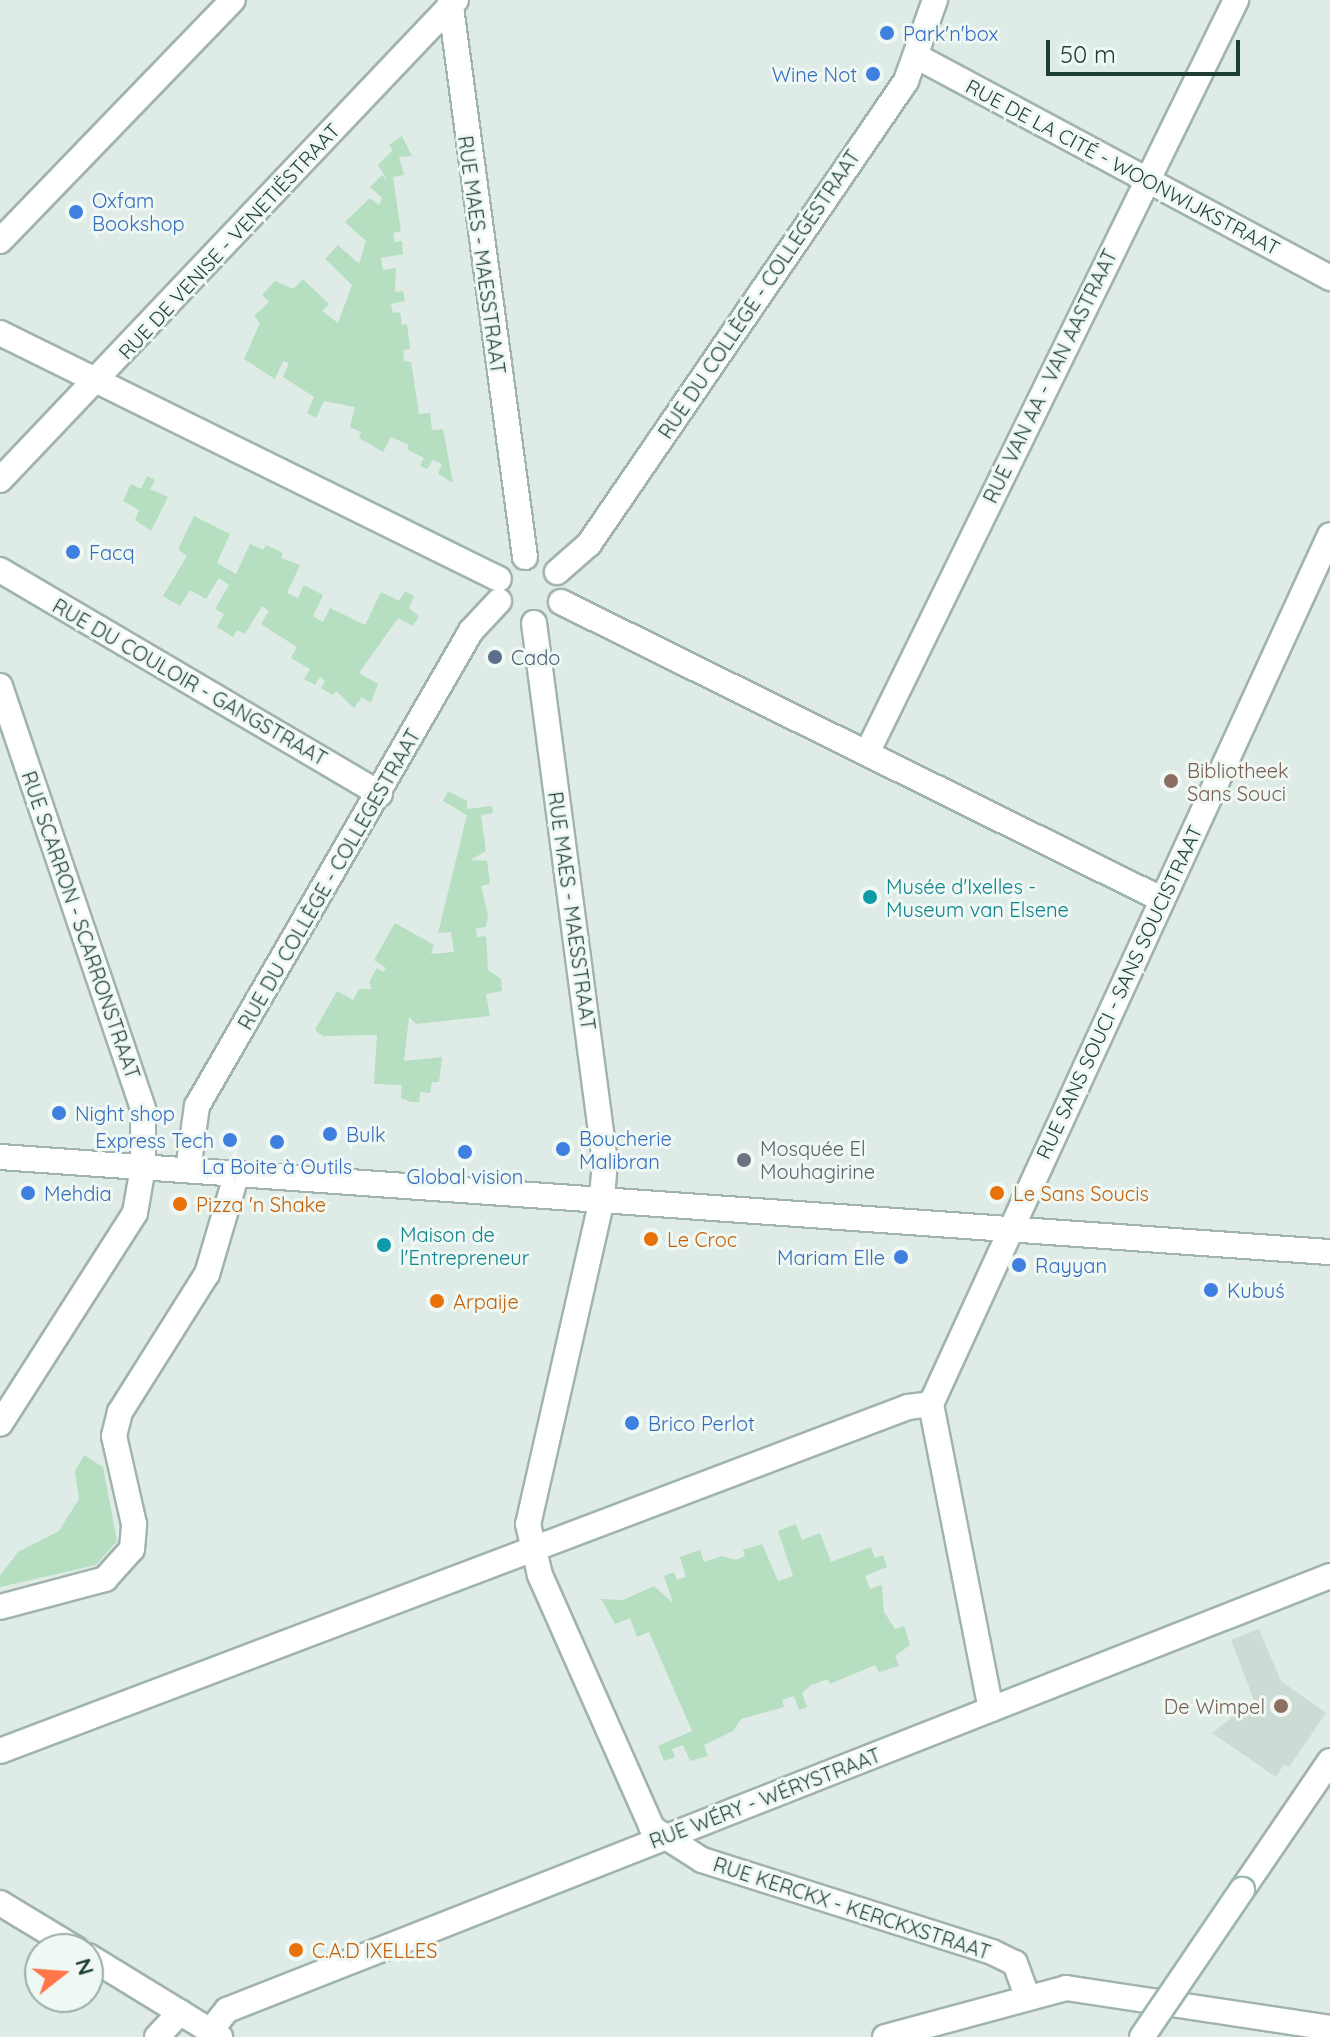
<!DOCTYPE html>
<meta charset="utf-8">
<style>
body{margin:0}
#map{position:relative;width:1330px;height:2037px;overflow:hidden;background:#deebe6;font-family:Quicksand,sans-serif}
div>[style]{position:absolute}
[style*='--x']{left:calc(var(--x)*1px);top:calc(var(--y)*1px);width:calc(var(--w)*1px);rotate:calc(var(--a)*1deg)}
.built>*{inset:0;background:#cddbd5}
.green>*{inset:0;background:#b5dfc0}
.roads{filter:drop-shadow(2px 0 #a1b3ad) drop-shadow(-2px 0 #a1b3ad) drop-shadow(0 2px #a1b3ad) drop-shadow(0 -2px #a1b3ad)}
.minor>*{height:24px;margin:-12px;padding:0 12px;transform-origin:12px;border-radius:12px;background:#fff}
.tertiary>*{height:24px;margin:-12px;padding:0 12px;transform-origin:12px;border-radius:12px;background:#fff}
.secondary>*{height:24px;margin:-12px;padding:0 12px;transform-origin:12px;border-radius:12px;background:#fff}
.bridges{filter:drop-shadow(2px 0 #9cb8ae) drop-shadow(-2px 0 #9cb8ae) drop-shadow(0 2px #9cb8ae) drop-shadow(0 -2px #9cb8ae)}
.secondary-bridge>*{height:24px;margin:-12px;padding:0 12px;transform-origin:12px;border-radius:12px;background:#fff}
.dots>*{width:22px;height:22px;translate:-50% -50%;box-sizing:border-box;border:4px solid #eff8f3;border-radius:50%}
span{translate:-50% -50%;white-space:nowrap;text-align:center;line-height:1.15;-webkit-text-stroke:6px #eff8f3;paint-order:stroke}
.shop-label{font-size:20px;color:#366cbe}
.left{translate:0 -50%;text-align:left}
.right{translate:-100% -50%;text-align:right}
.street-label{font-size:20px;color:#1e3d34}
.service-label{font-size:20px;color:#4e5e75}
.education-label{font-size:20px;color:#785e54}
.culture-label{font-size:20px;color:#0d838f}
.worship-label{font-size:20px;color:#5b616d}
.food-label{font-size:20px;color:#c56008}
.north{position:absolute;left:24px;top:1933px;width:80px;height:80px;box-sizing:border-box;background:#eff8f3;border:2px solid #9bada7;border-radius:50%;rotate:73deg;font-size:22px;font-weight:700;line-height:32px;text-align:center;color:#1e3d34}
.north::after{content:'';display:block;margin:auto;width:28px;height:36px;background:#fe764a;clip-path:polygon(50% 0,100% 100%,50% 72%,0 100%)}
.scale{position:absolute;left:1046px;top:40px;width:194px;height:36px;box-sizing:border-box;border:4px solid #1e3d34;border-top:0;padding-left:10px;font-size:24px;line-height:28px;white-space:nowrap;color:#1e3d34;-webkit-text-stroke:6px #eff8f3;paint-order:stroke}
</style>
<div id="map">
<div class="built">
<div style="clip-path:polygon(1259px 1629px,1281px 1681px,1326px 1713px,1289px 1767px,1284px 1764px,1276px 1777px,1212px 1733px,1254px 1700px,1231px 1640px)"></div>
</div>
<div class="green">
<div style="clip-path:polygon(402px 136px,412px 156px,399px 157px,404px 175px,393px 177px,401px 231px,393px 233px,395px 242px,402px 241px,403px 254px,381px 258px,383px 270px,396px 268px,395px 292px,403px 291px,405px 301px,391px 304px,393px 313px,400px 312px,402px 325px,407px 324px,410px 349px,403px 350px,404px 361px,411px 362px,419px 414px,430px 413px,432px 430px,443px 429px,453px 483px,438px 474px,442px 464px,433px 460px,427px 469px,420px 466px,424px 458px,407px 449px,409px 445px,391px 437px,383px 452px,359px 438px,361px 432px,350px 427px,355px 407px,324px 401px,316px 418px,307px 413px,314px 397px,283px 377px,289px 363px,283px 361px,275px 379px,244px 359px,260px 323px,254px 316px,269px 302px,262px 295px,275px 281px,293px 289px,303px 279px,329px 304px,322px 311px,338px 323px,352px 285px,325px 259px,338px 245px,359px 264px,366px 241px,345px 222px,370px 198px,379px 205px,382px 198px,370px 187px,382px 175px,387px 180px,378px 165px,393px 150px,389px 145px)"></div>
<div style="clip-path:polygon(147px 476px,155px 480px,150px 489px,168px 497px,151px 531px,135px 520px,139px 510px,123px 501px,131px 484px,141px 489px)"></div>
<div style="clip-path:polygon(194px 516px,230px 534px,217px 563px,236px 574px,250px 544px,263px 550px,266px 545px,283px 553px,281px 558px,300px 565px,287px 593px,298px 598px,304px 585px,323px 595px,313px 616px,323px 622px,330px 608px,365px 625px,381px 592px,399px 601px,405px 591px,414px 596px,409px 608px,419px 616px,413px 626px,398px 618px,359px 673px,378px 684px,371px 703px,362px 697px,354px 708px,336px 691px,333px 695px,321px 688px,325px 681px,320px 677px,315px 685px,304px 679px,310px 669px,291px 658px,297px 647px,261px 624px,269px 611px,262px 606px,245px 634px,237px 630px,233px 637px,217px 627px,224px 614px,215px 609px,229px 585px,219px 578px,206px 599px,190px 590px,180px 606px,163px 596px,187px 556px,178px 549px)"></div>
<div style="clip-path:polygon(448px 791px,467px 801px,467px 809px,492px 806px,493px 813px,481px 815px,486px 851px,471px 860px,487px 861px,490px 884px,481px 886px,488px 915px,486px 927px,476px 928px,477px 937px,486px 936px,488px 970px,501px 979px,502px 991px,486px 994px,490px 1016px,416px 1024px,409px 1017px,404px 1061px,442px 1057px,439px 1082px,432px 1082px,430px 1093px,420px 1092px,419px 1102px,411px 1102px,401px 1098px,402px 1085px,374px 1084px,377px 1035px,323px 1036px,315px 1030px,337px 991px,353px 1000px,359px 989px,372px 989px,369px 982px,377px 968px,383px 972px,386px 968px,374px 960px,395px 923px,434px 945px,431px 954px,454px 952px,451px 932px,438px 933px,467px 815px,443px 801px)"></div>
<div style="clip-path:polygon(84px 1455px,103px 1467px,117px 1541px,96px 1565px,0 1587px,0 1576px,18px 1552px,59px 1531px,79px 1499px,75px 1471px)"></div>
<div style="clip-path:polygon(796px 1524px,802px 1540px,820px 1533px,831px 1562px,871px 1547px,875px 1558px,883px 1555px,887px 1567px,865px 1576px,870px 1589px,882px 1585px,884px 1612px,895px 1629px,904px 1626px,910px 1645px,895px 1656px,899px 1666px,879px 1672px,875px 1665px,830px 1684px,828px 1679px,811px 1685px,802px 1693px,807px 1707px,799px 1710px,794px 1696px,782px 1700px,784px 1707px,741px 1719px,733px 1731px,704px 1745px,708px 1756px,690px 1761px,683px 1745px,672px 1749px,675px 1757px,664px 1761px,658px 1746px,692px 1731px,649px 1632px,637px 1637px,630px 1618px,615px 1624px,601px 1599px,623px 1600px,654px 1586px,673px 1603px,664px 1576px,674px 1572px,677px 1580px,686px 1577px,680px 1557px,700px 1550px,704px 1562px,722px 1556px,736px 1560px,745px 1556px,743px 1550px,762px 1544px,778px 1581px,793px 1576px,778px 1531px)"></div>
</div>
<div class="roads">
<div class="minor">
<div style="--x:450;--y:0;--w:562;--a:82.33"></div>
<div style="--x:916;--y:56;--w:470;--a:28.2"></div>
<div style="--x:0;--y:333;--w:556;--a:26.24"></div>
<div style="--x:0;--y:480;--w:662;--a:-46.47"></div>
<div style="--x:0;--y:570;--w:441;--a:30.5"></div>
<div style="--x:557;--y:572;--w:43;--a:-41.2"></div>
<div style="--x:589;--y:544;--w:561;--a:-55.6"></div>
<div style="--x:906;--y:81;--w:86;--a:-70.3"></div>
<div style="--x:561;--y:602;--w:669;--a:26.34"></div>
<div style="--x:534;--y:623;--w:544;--a:82.5"></div>
<div style="--x:605;--y:1162;--w:37;--a:95"></div>
<div style="--x:0;--y:686;--w:447;--a:71.3"></div>
<div style="--x:143;--y:1109;--w:58;--a:90"></div>
<div style="--x:143;--y:1167;--w:47;--a:99.9"></div>
<div style="--x:135;--y:1213;--w:250;--a:122.6"></div>
<div style="--x:867;--y:753;--w:839;--a:-63.89"></div>
<div style="--x:188;--y:1170;--w:65;--a:-82"></div>
<div style="--x:197;--y:1106;--w:548;--a:-60.02"></div>
<div style="--x:471;--y:631;--w:41;--a:-47"></div>
<div style="--x:931;--y:1404;--w:956;--a:-65.34"></div>
<div style="--x:931;--y:1404;--w:311;--a:78.9"></div>
<div style="--x:0;--y:1607;--w:109;--a:-14.9"></div>
<div style="--x:105;--y:1579;--w:40;--a:-48"></div>
<div style="--x:132;--y:1549;--w:25;--a:-85"></div>
<div style="--x:134;--y:1524;--w:90;--a:-102.8"></div>
<div style="--x:114;--y:1436;--w:25;--a:-76"></div>
<div style="--x:120;--y:1412;--w:163;--a:-57.8"></div>
<div style="--x:207;--y:1274;--w:105;--a:-73.5"></div>
<div style="--x:0;--y:1751;--w:971;--a:-20.75"></div>
<div style="--x:908;--y:1407;--w:23;--a:-7"></div>
<div style="--x:210;--y:2031;--w:27;--a:-51"></div>
<div style="--x:227;--y:2010;--w:1185;--a:-21.48"></div>
</div>
<div class="tertiary">
<div style="--x:0;--y:241;--w:335;--a:-46"></div>
<div style="--x:602;--y:1199;--w:333;--a:102.8"></div>
<div style="--x:528;--y:1524;--w:52;--a:76.8"></div>
<div style="--x:540;--y:1575;--w:277;--a:66.1"></div>
<div style="--x:652;--y:1828;--w:59;--a:32.6"></div>
<div style="--x:702;--y:1860;--w:304;--a:17.6"></div>
<div style="--x:992;--y:1952;--w:25;--a:26"></div>
<div style="--x:1015;--y:1963;--w:35;--a:70"></div>
<div style="--x:0;--y:1903;--w:89;--a:31.2"></div>
<div style="--x:88;--y:1956;--w:155;--a:31.5"></div>
<div style="--x:157;--y:2037;--w:34;--a:-47"></div>
<div style="--x:885;--y:2037;--w:188;--a:-15.1"></div>
<div style="--x:1066;--y:1988;--w:267;--a:8.6"></div>
</div>
<div class="secondary">
<div style="--x:0;--y:1157;--w:1333;--a:4.09"></div>
<div style="--x:1242;--y:1890;--w:156;--a:-55.7"></div>
</div>
</div>
<div class="bridges">
<div class="secondary-bridge">
<div style="--x:1142;--y:2037;--w:178;--a:-55.8"></div>
</div>
</div>
<div class="dots">
<div style="left:887px;top:33px;background:#3f7fe0"></div>
<div style="left:873px;top:74px;background:#3f7fe0"></div>
<div style="left:76px;top:212px;background:#3f7fe0"></div>
<div style="left:73px;top:552px;background:#3f7fe0"></div>
<div style="left:495px;top:657px;background:#5c6f8a"></div>
<div style="left:1171px;top:781px;background:#8d6e63"></div>
<div style="left:870px;top:897px;background:#0f9aa8"></div>
<div style="left:59px;top:1113px;background:#3f7fe0"></div>
<div style="left:330px;top:1134px;background:#3f7fe0"></div>
<div style="left:230px;top:1140px;background:#3f7fe0"></div>
<div style="left:277px;top:1142px;background:#3f7fe0"></div>
<div style="left:563px;top:1149px;background:#3f7fe0"></div>
<div style="left:465px;top:1152px;background:#3f7fe0"></div>
<div style="left:744px;top:1160px;background:#6b7280"></div>
<div style="left:28px;top:1193px;background:#3f7fe0"></div>
<div style="left:997px;top:1193px;background:#e8710a"></div>
<div style="left:180px;top:1204px;background:#e8710a"></div>
<div style="left:651px;top:1239px;background:#e8710a"></div>
<div style="left:384px;top:1245px;background:#0f9aa8"></div>
<div style="left:901px;top:1257px;background:#3f7fe0"></div>
<div style="left:1019px;top:1265px;background:#3f7fe0"></div>
<div style="left:1211px;top:1290px;background:#3f7fe0"></div>
<div style="left:437px;top:1301px;background:#e8710a"></div>
<div style="left:632px;top:1423px;background:#3f7fe0"></div>
<div style="left:1281px;top:1706px;background:#8d6e63"></div>
<div style="left:296px;top:1950px;background:#e8710a"></div>
</div>
<div class="shop-label">
<span class="left" style="left:903px;top:33px">Park'n'box</span>
<span class="right" style="left:857px;top:74px">Wine Not</span>
<span class="left" style="left:92px;top:212px">Oxfam<br>Bookshop</span>
<span class="left" style="left:89px;top:552px">Facq</span>
<span class="left" style="left:75px;top:1113px">Night shop</span>
<span class="left" style="left:346px;top:1134px">Bulk</span>
<span class="left" style="left:579px;top:1150px">Boucherie<br>Malibran</span>
<span class="right" style="left:214px;top:1140px">Express Tech</span>
<span style="left:277px;top:1166px">La Boite à Outils</span>
<span style="left:465px;top:1176px">Global vision</span>
<span class="left" style="left:44px;top:1193px">Mehdia</span>
<span class="right" style="left:885px;top:1257px">Mariam Elle</span>
<span class="left" style="left:1035px;top:1265px">Rayyan</span>
<span class="left" style="left:1227px;top:1290px">Kubuś</span>
<span class="left" style="left:648px;top:1423px">Brico Perlot</span>
</div>
<div class="street-label">
<span style="left:1123px;top:167px;rotate:28deg">RUE DE LA CITÉ - WOONWIJKSTRAAT</span>
<span style="left:229px;top:241px;rotate:-47deg">RUE DE VENISE - VENETIËSTRAAT</span>
<span style="left:482px;top:255px;rotate:82deg">RUE MAES - MAESSTRAAT</span>
<span style="left:759px;top:294px;rotate:-56deg">RUE DU COLLÈGE - COLLEGESTRAAT</span>
<span style="left:1050px;top:376px;rotate:-64deg">RUE VAN AA - VAN AASTRAAT</span>
<span style="left:190px;top:682px;rotate:30deg">RUE DU COULOIR - GANGSTRAAT</span>
<span style="left:329px;top:879px;rotate:-60deg">RUE DU COLLÈGE - COLLEGESTRAAT</span>
<span style="left:572px;top:911px;rotate:82deg">RUE MAES - MAESSTRAAT</span>
<span style="left:81px;top:925px;rotate:71deg">RUE SCARRON - SCARRONSTRAAT</span>
<span style="left:1119px;top:992px;rotate:-65deg">RUE SANS SOUCI - SANS SOUCISTRAAT</span>
<span style="left:765px;top:1798px;rotate:-21deg">RUE WÉRY - WÉRYSTRAAT</span>
<span style="left:852px;top:1908px;rotate:18deg">RUE KERCKX - KERCKXSTRAAT</span>
</div>
<div class="service-label">
<span class="left" style="left:511px;top:657px">Cado</span>
</div>
<div class="education-label">
<span class="left" style="left:1187px;top:782px">Bibliotheek<br>Sans Souci</span>
<span class="right" style="left:1265px;top:1706px">De Wimpel</span>
</div>
<div class="culture-label">
<span class="left" style="left:886px;top:898px">Musée d'Ixelles -<br>Museum van Elsene</span>
<span class="left" style="left:400px;top:1246px">Maison de<br>l'Entrepreneur</span>
</div>
<div class="worship-label">
<span class="left" style="left:760px;top:1160px">Mosquée El<br>Mouhagirine</span>
</div>
<div class="food-label">
<span class="left" style="left:1013px;top:1193px">Le Sans Soucis</span>
<span class="left" style="left:196px;top:1204px">Pizza 'n Shake</span>
<span class="left" style="left:667px;top:1239px">Le Croc</span>
<span class="left" style="left:453px;top:1301px">Arpaije</span>
<span class="left" style="left:312px;top:1950px">C.A.D IXELLES</span>
</div>
<div class="north">N</div>
<div class="scale">50 m</div>
</div>
